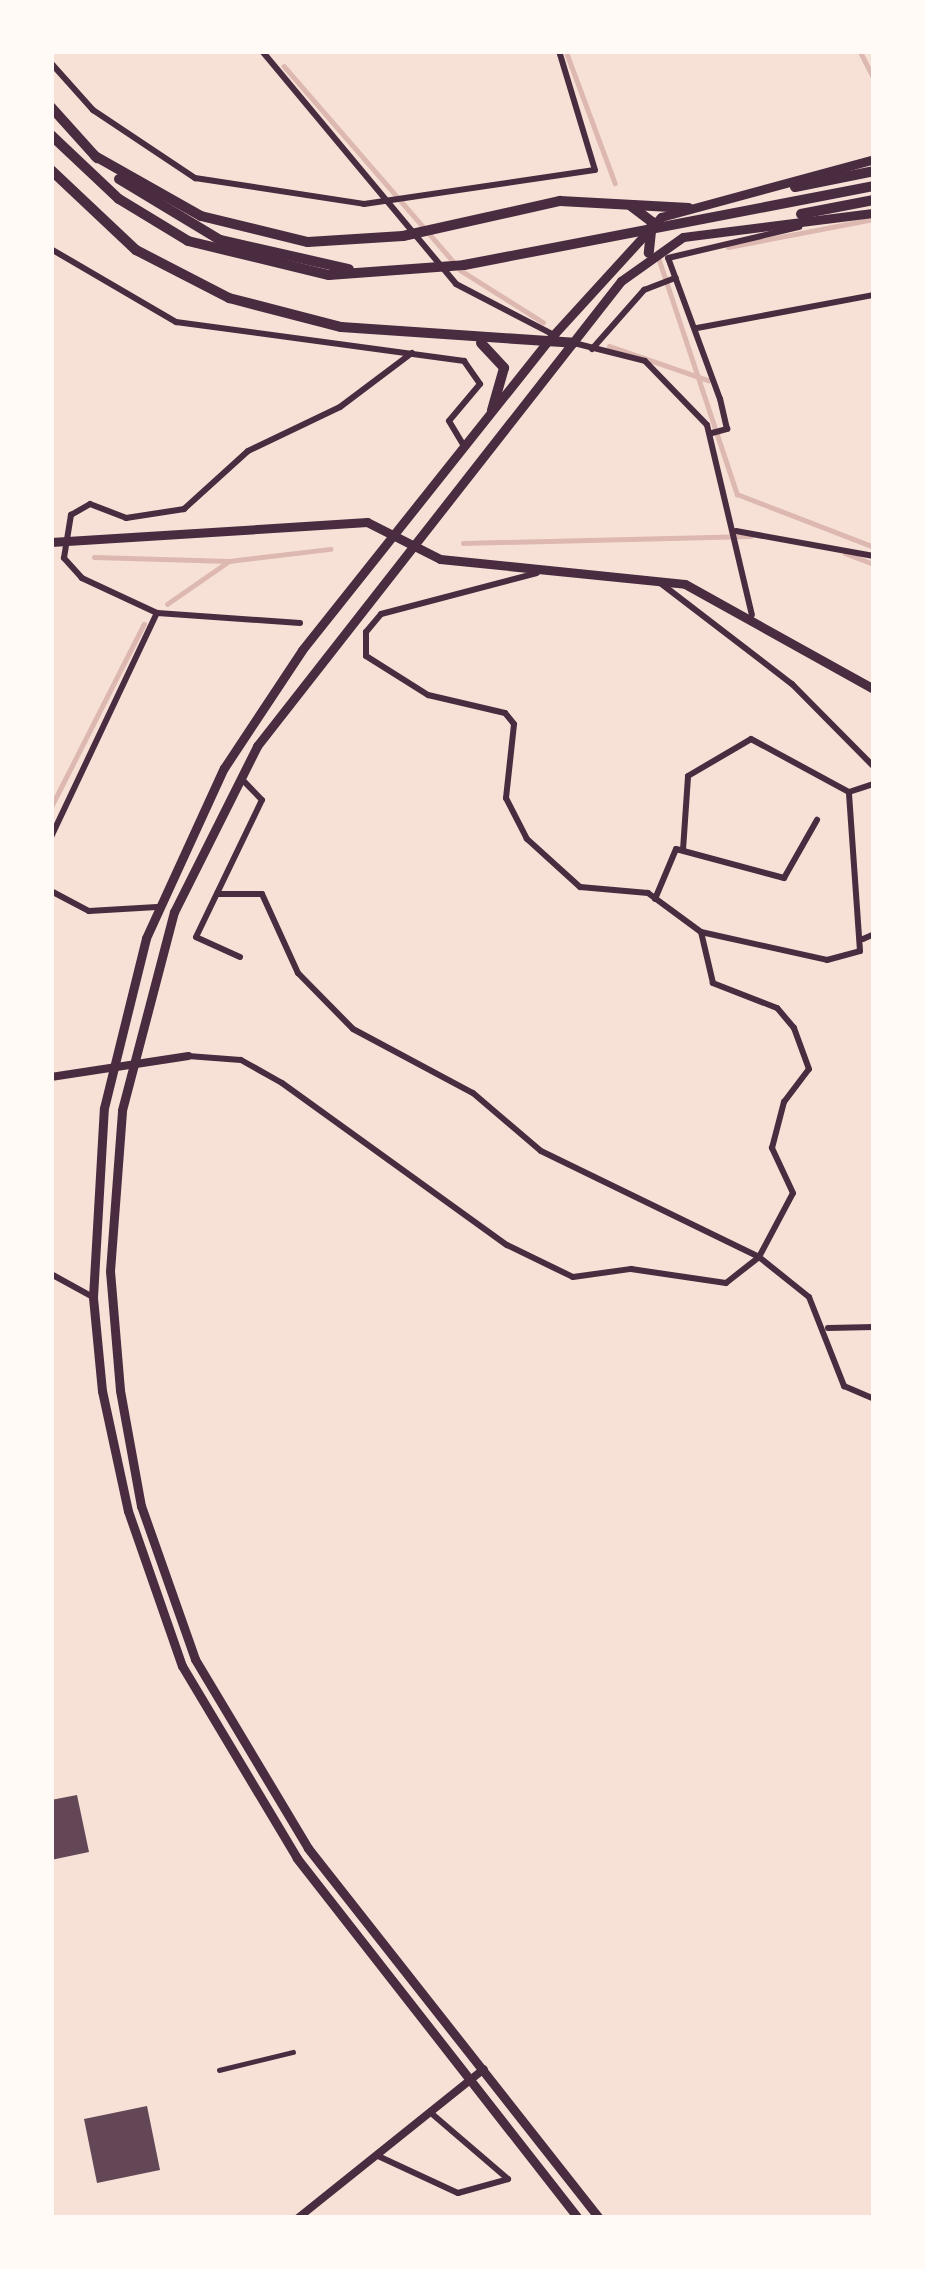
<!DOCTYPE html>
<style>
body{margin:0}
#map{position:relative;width:925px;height:2269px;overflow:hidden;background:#f7e1d7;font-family:Quicksand,sans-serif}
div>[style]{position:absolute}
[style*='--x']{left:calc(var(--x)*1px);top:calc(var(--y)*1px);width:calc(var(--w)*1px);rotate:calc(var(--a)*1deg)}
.stream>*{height:4.5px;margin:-2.25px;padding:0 2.25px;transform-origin:2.25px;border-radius:2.25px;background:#dcb8b0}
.building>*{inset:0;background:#644757}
.pedestrian>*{height:4.5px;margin:-2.25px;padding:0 2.25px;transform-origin:2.25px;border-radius:2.25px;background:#4a2c40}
.minor>*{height:6px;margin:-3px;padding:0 3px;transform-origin:3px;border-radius:3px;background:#4a2c40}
.tertiary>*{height:8px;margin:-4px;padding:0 4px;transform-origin:4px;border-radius:4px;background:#4a2c40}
.primary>*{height:9px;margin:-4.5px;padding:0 4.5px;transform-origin:4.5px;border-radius:4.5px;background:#4a2c40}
.motorway>*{height:10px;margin:-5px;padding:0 5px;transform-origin:5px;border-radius:5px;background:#4a2c40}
span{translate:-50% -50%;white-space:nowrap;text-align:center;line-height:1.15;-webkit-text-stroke:12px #fffaf5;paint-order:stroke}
.frame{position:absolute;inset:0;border:54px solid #fffaf5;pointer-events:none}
</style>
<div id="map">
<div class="stream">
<div style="--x:566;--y:51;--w:141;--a:69.6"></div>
<div style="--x:860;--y:51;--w:31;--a:63"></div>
<div style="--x:284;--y:66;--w:258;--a:49.1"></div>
<div style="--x:728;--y:247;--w:149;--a:-10.9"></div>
<div style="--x:659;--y:259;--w:248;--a:71.6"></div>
<div style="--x:737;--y:494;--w:147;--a:21.1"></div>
<div style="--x:460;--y:270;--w:98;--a:32.1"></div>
<div style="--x:609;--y:346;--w:105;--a:19"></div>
<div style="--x:463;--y:543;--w:288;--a:-1.4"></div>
<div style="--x:845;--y:553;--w:31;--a:21"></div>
<div style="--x:94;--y:557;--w:135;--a:1.7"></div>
<div style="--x:229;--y:561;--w:102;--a:-6.8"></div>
<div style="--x:167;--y:604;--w:75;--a:-34.7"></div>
<div style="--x:51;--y:807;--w:205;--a:-63.1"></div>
</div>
<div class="building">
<div style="clip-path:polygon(77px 1795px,89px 1852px,51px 1860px,51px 1800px)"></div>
<div style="clip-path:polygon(147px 2106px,160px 2170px,97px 2183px,84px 2119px)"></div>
</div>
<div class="pedestrian">
<div style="--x:219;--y:2070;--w:76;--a:-13.7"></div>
</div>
<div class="minor">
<div style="--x:262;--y:51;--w:303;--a:50.2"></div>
<div style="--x:456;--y:284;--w:113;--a:27.5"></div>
<div style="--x:51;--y:63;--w:63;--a:48.2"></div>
<div style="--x:93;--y:110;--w:123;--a:33.7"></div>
<div style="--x:195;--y:178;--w:171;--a:8.7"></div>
<div style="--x:364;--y:204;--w:233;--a:-8.4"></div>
<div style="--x:595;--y:170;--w:124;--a:-106.8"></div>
<div style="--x:51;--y:249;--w:145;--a:30.3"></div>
<div style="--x:176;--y:322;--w:291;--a:7.7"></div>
<div style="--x:464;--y:361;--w:28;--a:55"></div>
<div style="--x:480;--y:384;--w:48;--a:130"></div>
<div style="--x:449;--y:421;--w:29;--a:59"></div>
<div style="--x:697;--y:328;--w:180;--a:-10.6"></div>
<div style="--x:574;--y:343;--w:73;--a:14.2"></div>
<div style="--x:645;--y:361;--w:89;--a:45.9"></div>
<div style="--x:707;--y:425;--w:195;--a:76.7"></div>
<div style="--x:592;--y:349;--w:79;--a:-48.6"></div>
<div style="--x:644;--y:290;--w:34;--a:-21"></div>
<div style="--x:712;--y:433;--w:16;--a:-15"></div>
<div style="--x:727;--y:429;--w:31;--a:-103"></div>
<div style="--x:720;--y:399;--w:150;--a:-110.2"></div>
<div style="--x:668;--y:258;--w:135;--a:-13.3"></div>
<div style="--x:736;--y:531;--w:140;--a:10.3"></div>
<div style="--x:659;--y:582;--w:168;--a:37.5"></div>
<div style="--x:792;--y:684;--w:117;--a:45.3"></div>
<div style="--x:300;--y:623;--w:143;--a:-176"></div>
<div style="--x:157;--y:613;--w:83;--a:-155"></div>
<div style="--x:82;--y:578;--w:27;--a:-132"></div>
<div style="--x:64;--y:558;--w:44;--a:-80.8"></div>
<div style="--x:71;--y:515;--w:22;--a:-30"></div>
<div style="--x:90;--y:504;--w:39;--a:21"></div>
<div style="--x:126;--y:518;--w:59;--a:-8.8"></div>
<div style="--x:184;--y:509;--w:86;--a:-42.2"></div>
<div style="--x:248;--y:451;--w:102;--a:-25.6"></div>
<div style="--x:340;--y:407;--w:90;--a:-36.9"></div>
<div style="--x:51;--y:837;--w:248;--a:-64.7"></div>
<div style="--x:683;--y:850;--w:74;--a:-86.1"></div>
<div style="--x:688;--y:776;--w:73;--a:-30.4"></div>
<div style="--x:751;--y:739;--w:111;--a:28.4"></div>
<div style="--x:849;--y:792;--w:26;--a:-18"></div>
<div style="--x:51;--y:891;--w:43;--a:27.8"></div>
<div style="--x:89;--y:911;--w:68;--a:-3.4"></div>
<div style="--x:217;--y:894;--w:45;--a:0"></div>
<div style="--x:262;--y:894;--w:87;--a:65.5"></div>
<div style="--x:298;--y:973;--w:78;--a:45.5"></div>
<div style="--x:353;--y:1029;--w:136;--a:28.1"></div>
<div style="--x:473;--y:1093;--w:89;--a:40.5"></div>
<div style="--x:541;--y:1151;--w:242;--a:25.9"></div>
<div style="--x:759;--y:1257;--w:64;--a:38.7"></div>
<div style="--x:809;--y:1297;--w:96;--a:68.5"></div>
<div style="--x:844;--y:1386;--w:33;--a:23"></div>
<div style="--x:655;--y:899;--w:54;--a:-67.2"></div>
<div style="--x:676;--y:849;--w:112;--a:15"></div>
<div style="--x:784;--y:878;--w:67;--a:-60.4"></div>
<div style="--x:701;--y:932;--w:129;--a:12.5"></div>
<div style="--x:827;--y:960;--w:34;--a:-15"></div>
<div style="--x:860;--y:951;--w:159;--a:-94"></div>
<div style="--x:863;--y:939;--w:12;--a:-24"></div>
<div style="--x:240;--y:957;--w:48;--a:-155.6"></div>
<div style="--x:196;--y:937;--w:152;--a:-64.3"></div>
<div style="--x:262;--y:800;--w:29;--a:-134"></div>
<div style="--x:188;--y:1056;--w:53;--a:4.3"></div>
<div style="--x:241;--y:1060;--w:47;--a:29.3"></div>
<div style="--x:282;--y:1083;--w:277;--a:35.8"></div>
<div style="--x:507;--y:1245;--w:73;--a:25.9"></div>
<div style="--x:573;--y:1277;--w:59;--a:-7.9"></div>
<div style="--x:631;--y:1269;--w:96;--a:8.4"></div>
<div style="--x:726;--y:1283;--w:42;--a:-38.2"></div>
<div style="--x:759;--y:1257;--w:72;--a:-62"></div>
<div style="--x:793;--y:1193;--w:50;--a:-115"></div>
<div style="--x:772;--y:1148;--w:48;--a:-75.4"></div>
<div style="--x:784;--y:1102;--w:41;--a:-52.9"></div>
<div style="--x:809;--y:1069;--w:44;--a:-110.1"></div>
<div style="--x:794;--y:1028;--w:26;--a:-130"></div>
<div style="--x:777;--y:1008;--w:69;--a:-158.7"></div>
<div style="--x:713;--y:983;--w:52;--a:-103.2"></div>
<div style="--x:701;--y:932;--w:66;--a:-143.7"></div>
<div style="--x:648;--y:893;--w:68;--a:-175"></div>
<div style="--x:580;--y:887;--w:72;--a:-137.8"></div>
<div style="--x:527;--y:839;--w:46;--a:-117.1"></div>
<div style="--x:506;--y:798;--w:74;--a:-83.8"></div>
<div style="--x:514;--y:724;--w:14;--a:-129"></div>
<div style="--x:505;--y:713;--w:79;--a:-166.8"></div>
<div style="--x:428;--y:695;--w:73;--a:-147.8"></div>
<div style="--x:366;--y:656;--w:24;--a:-90"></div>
<div style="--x:366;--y:632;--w:23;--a:-50"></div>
<div style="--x:381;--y:614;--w:161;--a:-14.7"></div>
<div style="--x:51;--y:1274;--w:48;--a:28.7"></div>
<div style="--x:828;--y:1328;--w:46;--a:-1.2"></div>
<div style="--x:378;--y:2156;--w:88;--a:24.8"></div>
<div style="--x:458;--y:2193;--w:52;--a:-15.6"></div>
<div style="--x:508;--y:2179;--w:101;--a:-139.4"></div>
</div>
<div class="tertiary">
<div style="--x:51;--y:1077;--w:139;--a:-8.7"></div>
<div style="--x:298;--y:2218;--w:238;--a:-38.7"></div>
</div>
<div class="primary">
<div style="--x:51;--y:542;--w:317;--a:-3.6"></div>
<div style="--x:367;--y:522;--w:82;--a:26.9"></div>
<div style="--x:440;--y:559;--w:246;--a:5.8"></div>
<div style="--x:685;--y:584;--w:216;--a:29.1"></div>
<div style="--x:578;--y:2218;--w:457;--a:-128"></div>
<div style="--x:297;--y:1858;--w:224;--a:-120.9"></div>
<div style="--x:182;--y:1666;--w:164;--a:-109.2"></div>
<div style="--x:128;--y:1511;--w:123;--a:-102.2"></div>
<div style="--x:102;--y:1391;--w:94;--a:-95.5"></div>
<div style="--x:93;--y:1297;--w:189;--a:-86.7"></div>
<div style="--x:104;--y:1108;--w:175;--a:-76.1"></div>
<div style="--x:146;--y:938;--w:187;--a:-65.4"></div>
<div style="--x:224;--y:768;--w:141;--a:-56.5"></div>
<div style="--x:302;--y:650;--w:392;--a:-51.5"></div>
<div style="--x:546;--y:343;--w:171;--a:-47.6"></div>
<div style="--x:661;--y:217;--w:221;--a:-15.2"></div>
<div style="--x:599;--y:2218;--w:471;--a:-128.2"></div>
<div style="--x:308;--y:1848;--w:220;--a:-120.9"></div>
<div style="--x:195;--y:1659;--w:162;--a:-109.4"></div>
<div style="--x:141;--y:1506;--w:118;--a:-100.3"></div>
<div style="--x:120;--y:1390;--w:119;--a:-94.8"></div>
<div style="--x:110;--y:1271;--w:161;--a:-85.7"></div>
<div style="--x:122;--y:1110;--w:205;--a:-75.3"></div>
<div style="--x:174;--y:912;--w:186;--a:-63.4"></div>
<div style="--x:257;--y:746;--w:591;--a:-51.95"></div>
<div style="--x:621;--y:281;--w:76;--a:-35.4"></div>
<div style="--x:683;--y:237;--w:193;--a:-7.2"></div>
</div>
<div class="motorway">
<div style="--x:51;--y:107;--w:69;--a:48"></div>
<div style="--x:51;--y:135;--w:93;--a:43.3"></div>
<div style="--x:119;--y:199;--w:81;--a:31.3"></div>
<div style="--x:188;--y:241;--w:145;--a:13.6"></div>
<div style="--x:329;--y:275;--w:135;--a:-4.2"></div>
<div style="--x:464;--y:265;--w:418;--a:-10.9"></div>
<div style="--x:95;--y:156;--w:122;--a:29.5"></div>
<div style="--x:201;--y:216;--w:110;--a:13.7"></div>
<div style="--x:308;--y:242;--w:95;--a:-3.6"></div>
<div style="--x:403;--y:236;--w:161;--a:-12.6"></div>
<div style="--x:560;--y:201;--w:129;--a:3.1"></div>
<div style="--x:51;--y:170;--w:117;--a:43.3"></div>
<div style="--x:136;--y:250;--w:105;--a:27.3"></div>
<div style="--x:229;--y:298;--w:116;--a:14.5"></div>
<div style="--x:341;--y:327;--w:233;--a:3.9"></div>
<div style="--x:119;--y:179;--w:118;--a:31.1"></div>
<div style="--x:220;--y:240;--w:132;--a:12.7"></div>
<div style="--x:795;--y:187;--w:81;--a:-11.4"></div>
<div style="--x:631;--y:206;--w:26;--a:37"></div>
<div style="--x:652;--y:222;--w:31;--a:96"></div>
<div style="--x:801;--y:214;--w:74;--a:-10.9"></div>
<div style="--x:481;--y:343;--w:34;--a:47"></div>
<div style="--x:504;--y:368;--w:44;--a:105.9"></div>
</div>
<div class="frame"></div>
</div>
